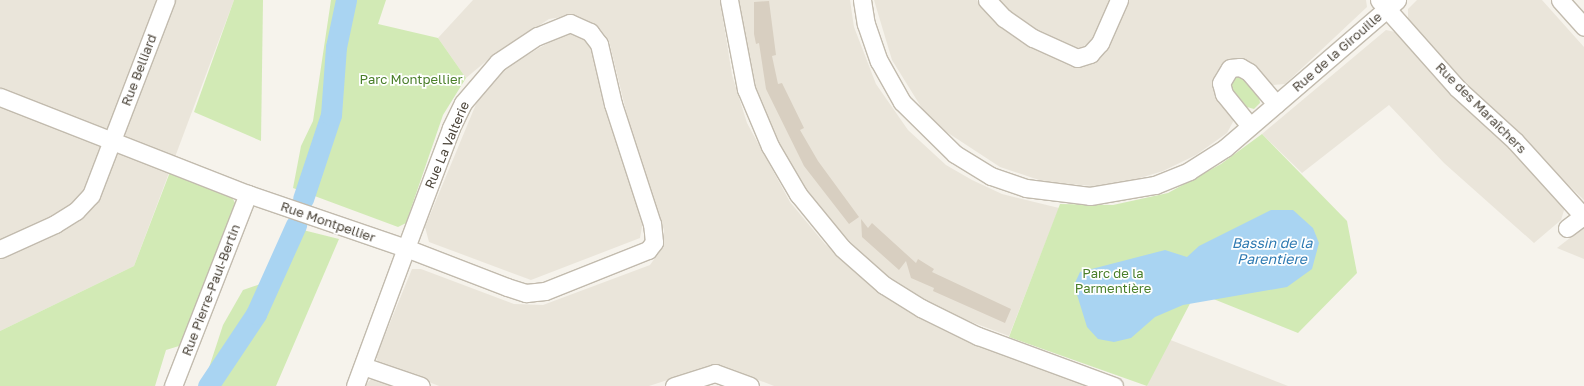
<!DOCTYPE html>
<meta charset="utf-8">
<style>
body{margin:0}
#map{position:relative;width:1584px;height:386px;overflow:hidden;background:#f6f3ec;font-family:"Golos Text",sans-serif}
div>[style]{position:absolute}
[style*='--x']{left:calc(var(--x)*1px);top:calc(var(--y)*1px);width:calc(var(--w)*1px);rotate:calc(var(--a)*1deg)}
.residential>*{inset:0;background:#eae5da}
.green>*{inset:0;background:#d2eab5}
.water>*{inset:0;background:#a9d4f2}
.river>*{height:21px;margin:-10.5px;padding:0 10.5px;transform-origin:10.5px;border-radius:10.5px;background:#a9d4f2}
.building>*{inset:0;background:#d8cfc1}
.roads{filter:drop-shadow(1px 0 #c2bbae) drop-shadow(-1px 0 #c2bbae) drop-shadow(0 1px #c2bbae) drop-shadow(0 -1px #c2bbae)}
.minor>*{height:17px;margin:-8.5px;padding:0 8.5px;transform-origin:8.5px;border-radius:8.5px;background:#fff}
span{translate:-50% -50%;white-space:nowrap;text-align:center;line-height:1.15;-webkit-text-stroke:3.5px #fff;paint-order:stroke}
.street-label{font-size:13px;color:#4b4439}
.park-label{font-size:13px;color:#4a7f2a}
.water-label{font-size:14px;color:#2e7ab2;font-style:italic}
</style>
<div id="map">
<div class="residential">
<div style="clip-path:polygon(0 0,234px 0,134px 266px,0 331px)"></div>
<div style="clip-path:polygon(473px 0,720px 0,732px 75px,747px 123px,790px 202px,825px 244px,881px 293px,920px 317px,955px 335px,1089px 386px,774px 386px,717px 364px,649px 386px,439px 386px,378px 362px,376px 357px,412px 269px,421px 269px,514px 304px,543px 305px,650px 265px,662px 248px,664px 230px,633px 140px,609px 41px,601px 30px,575px 15px,549px 19px,490px 58px,466px 78px,438px 38px)"></div>
<div style="clip-path:polygon(738px 0,850px 0,854px 27px,876px 84px,908px 130px,946px 165px,972px 180px,1002px 194px,1059px 208px,1009px 336px,950px 314px,900px 285px,870px 262px,820px 211px,776px 143px,760px 107px,746px 58px)"></div>
<div style="clip-path:polygon(874px 0,977px 0,989px 16px,1030px 47px,1080px 65px,1103px 52px,1127px 0,1366px 0,1367px 7px,1285px 84px,1273px 85px,1227px 62px,1216px 73px,1213px 87px,1234px 120px,1227px 133px,1196px 155px,1163px 171px,1130px 181px,1093px 186px,1045px 182px,1000px 167px,942px 129px,923px 110px,892px 60px)"></div>
<div style="clip-path:polygon(995px 0,1110px 0,1092px 40px,1080px 49px,1040px 34px)"></div>
<div style="clip-path:polygon(1417px 0,1542px 0,1584px 47px,1584px 200px,1470px 90px,1408px 21px,1408px 9px)"></div>
<div style="clip-path:polygon(1386px 30px,1395px 32px,1436px 79px,1509px 147px,1565px 207px,1561px 220px,1534px 243px,1444px 163px,1389px 105px,1302px 173px,1262px 134px)"></div>
<div style="clip-path:polygon(565px 33px,581px 36px,591px 46px,604px 106px,643px 221px,640px 238px,531px 280px,429px 242px,425px 227px,481px 92px,510px 65px)"></div>
<div style="clip-path:polygon(1584px 227px,1584px 259px,1557px 248px)"></div>
<div style="clip-path:polygon(1168px 339px,1288px 386px,1147px 386px)"></div>
<div style="clip-path:polygon(371px 379px,374px 379px,392px 386px,365px 386px)"></div>
</div>
<div class="green">
<div style="clip-path:polygon(234px 0,263px 0,261px 141px,194px 112px)"></div>
<div style="clip-path:polygon(331px 0,386px 0,378px 24px,438px 38px,466px 78px,443px 115px,406px 223px,398px 227px,293px 188px,301px 146px,313px 121px)"></div>
<div style="clip-path:polygon(1241px 76px,1259px 96px,1260px 103px,1254px 109px,1247px 107px,1231px 88px,1234px 77px)"></div>
<div style="clip-path:polygon(1262px 134px,1347px 221px,1357px 273px,1298px 333px,1196px 292px,1147px 386px,1009px 337px,1060px 204px,1113px 205px,1168px 193px,1221px 164px)"></div>
<div style="clip-path:polygon(170px 172px,231px 195px,238px 209px,179px 346px,166px 350px,155px 386px,0 386px,0 331px,134px 266px)"></div>
<div style="clip-path:polygon(299px 229px,339px 239px,276px 386px,203px 386px,223px 325px,243px 290px,272px 280px)"></div>
</div>
<div class="water">
<div style="clip-path:polygon(1271px 210px,1293px 210px,1313px 228px,1319px 243px,1312px 269px,1287px 287px,1183px 305px,1155px 317px,1131px 338px,1114px 342px,1098px 339px,1087px 327px,1074px 285px,1080px 272px,1165px 250px,1187px 257px,1199px 246px)"></div>
</div>
<div class="river">
<div style="--x:303;--y:199;--w:89;--a:-71.6"></div>
<div style="--x:331;--y:115;--w:68;--a:-85.8"></div>
<div style="--x:336;--y:47;--w:48;--a:-78"></div>
<div style="--x:208;--y:386;--w:87;--a:-56.3"></div>
<div style="--x:256;--y:314;--w:98;--a:-65.8"></div>
</div>
<div class="building">
<div style="clip-path:polygon(769px 1px,776px 55px,772px 56px,778px 84px,782px 83px,804px 128px,800px 130px,818px 161px,859px 217px,849px 224px,804px 166px,766px 89px,759px 43px,756px 44px,754px 34px,754px 2px)"></div>
<div style="clip-path:polygon(861px 219px,868px 228px,872px 223px,916px 263px,918px 259px,934px 269px,932px 272px,1011px 309px,1005px 323px,933px 291px,934px 288px,911px 278px,906px 261px,899px 270px,862px 237px)"></div>
</div>
<div class="roads">
<div class="minor">
<div style="--x:729;--y:0;--w:91;--a:79.2"></div>
<div style="--x:746;--y:89;--w:62;--a:67.2"></div>
<div style="--x:770;--y:146;--w:56;--a:59.7"></div>
<div style="--x:798;--y:194;--w:70;--a:50.8"></div>
<div style="--x:842;--y:248;--w:56;--a:41.4"></div>
<div style="--x:884;--y:285;--w:44;--a:31.9"></div>
<div style="--x:921;--y:308;--w:64;--a:26.2"></div>
<div style="--x:978;--y:336;--w:145;--a:20.2"></div>
<div style="--x:862;--y:0;--w:24;--a:81"></div>
<div style="--x:866;--y:24;--w:39;--a:71"></div>
<div style="--x:879;--y:61;--w:47;--a:60.7"></div>
<div style="--x:902;--y:102;--w:74;--a:44.5"></div>
<div style="--x:955;--y:154;--w:42;--a:31.4"></div>
<div style="--x:991;--y:176;--w:37;--a:19"></div>
<div style="--x:1026;--y:188;--w:64;--a:7.1"></div>
<div style="--x:1090;--y:196;--w:66;--a:-9.6"></div>
<div style="--x:1155;--y:185;--w:37;--a:-22"></div>
<div style="--x:1189;--y:171;--w:43;--a:-32.6"></div>
<div style="--x:1225;--y:148;--w:227;--a:-40.7"></div>
<div style="--x:987;--y:0;--w:25;--a:47"></div>
<div style="--x:1004;--y:18;--w:35;--a:35"></div>
<div style="--x:1033;--y:38;--w:48;--a:24.4"></div>
<div style="--x:1077;--y:58;--w:14;--a:-17"></div>
<div style="--x:1090;--y:54;--w:15;--a:-48"></div>
<div style="--x:1100;--y:43;--w:47;--a:-66.2"></div>
<div style="--x:1379;--y:0;--w:118;--a:48.4"></div>
<div style="--x:1457;--y:88;--w:79;--a:42.4"></div>
<div style="--x:1515;--y:141;--w:101;--a:47.8"></div>
<div style="--x:1560;--y:0;--w:36;--a:48"></div>
<div style="--x:0;--y:97;--w:266;--a:21.4"></div>
<div style="--x:248;--y:194;--w:167;--a:18.9"></div>
<div style="--x:406;--y:248;--w:108;--a:21.1"></div>
<div style="--x:507;--y:287;--w:20;--a:18"></div>
<div style="--x:526;--y:293;--w:19;--a:-6"></div>
<div style="--x:545;--y:291;--w:111;--a:-21.7"></div>
<div style="--x:648;--y:250;--w:10;--a:-53"></div>
<div style="--x:654;--y:242;--w:18;--a:-96"></div>
<div style="--x:652;--y:224;--w:126;--a:-108"></div>
<div style="--x:613;--y:104;--w:62;--a:-103.1"></div>
<div style="--x:599;--y:44;--w:15;--a:-127"></div>
<div style="--x:590;--y:32;--w:22;--a:-156"></div>
<div style="--x:570;--y:23;--w:35;--a:158"></div>
<div style="--x:537;--y:36;--w:47;--a:146.3"></div>
<div style="--x:498;--y:62;--w:54;--a:130.5"></div>
<div style="--x:463;--y:103;--w:28;--a:116"></div>
<div style="--x:451;--y:128;--w:128;--a:110.6"></div>
<div style="--x:406;--y:248;--w:147;--a:110.3"></div>
<div style="--x:1250;--y:126;--w:41;--a:-129.1"></div>
<div style="--x:1224;--y:94;--w:11;--a:-105"></div>
<div style="--x:1221;--y:83;--w:17;--a:-59"></div>
<div style="--x:1230;--y:68;--w:10;--a:-6"></div>
<div style="--x:1240;--y:67;--w:10;--a:29"></div>
<div style="--x:1249;--y:72;--w:42;--a:49.8"></div>
<div style="--x:1567;--y:228;--w:21;--a:-37"></div>
<div style="--x:0;--y:249;--w:60;--a:-24.4"></div>
<div style="--x:55;--y:224;--w:25;--a:-32"></div>
<div style="--x:76;--y:211;--w:22;--a:-47"></div>
<div style="--x:91;--y:195;--w:209;--a:-69"></div>
<div style="--x:363;--y:366;--w:61;--a:19"></div>
<div style="--x:173;--y:386;--w:206;--a:-68.7"></div>
<div style="--x:674;--y:386;--w:43;--a:-17.6"></div>
<div style="--x:715;--y:373;--w:37;--a:20"></div>
</div>
</div>
<div class="street-label">
<span style="left:1337px;top:52px;rotate:-41deg">Rue de la Girouille</span>
<span style="left:139px;top:70px;rotate:-69deg">Rue Belliard</span>
<span style="left:1481px;top:108px;rotate:45deg">Rue des Maraîchers</span>
<span style="left:447px;top:145px;rotate:-67deg">Rue La Valterie</span>
<span style="left:328px;top:222px;rotate:19deg">Rue Montpellier</span>
<span style="left:211px;top:290px;rotate:-69deg">Rue Pierre-Paul-Bertin</span>
</div>
<div class="park-label">
<span style="left:411px;top:79px">Parc Montpellier</span>
<span style="left:1113px;top:281px">Parc de la<br>Parmentière</span>
</div>
<div class="water-label">
<span style="left:1272px;top:251px">Bassin de la<br>Parentiere</span>
</div>
</div>
